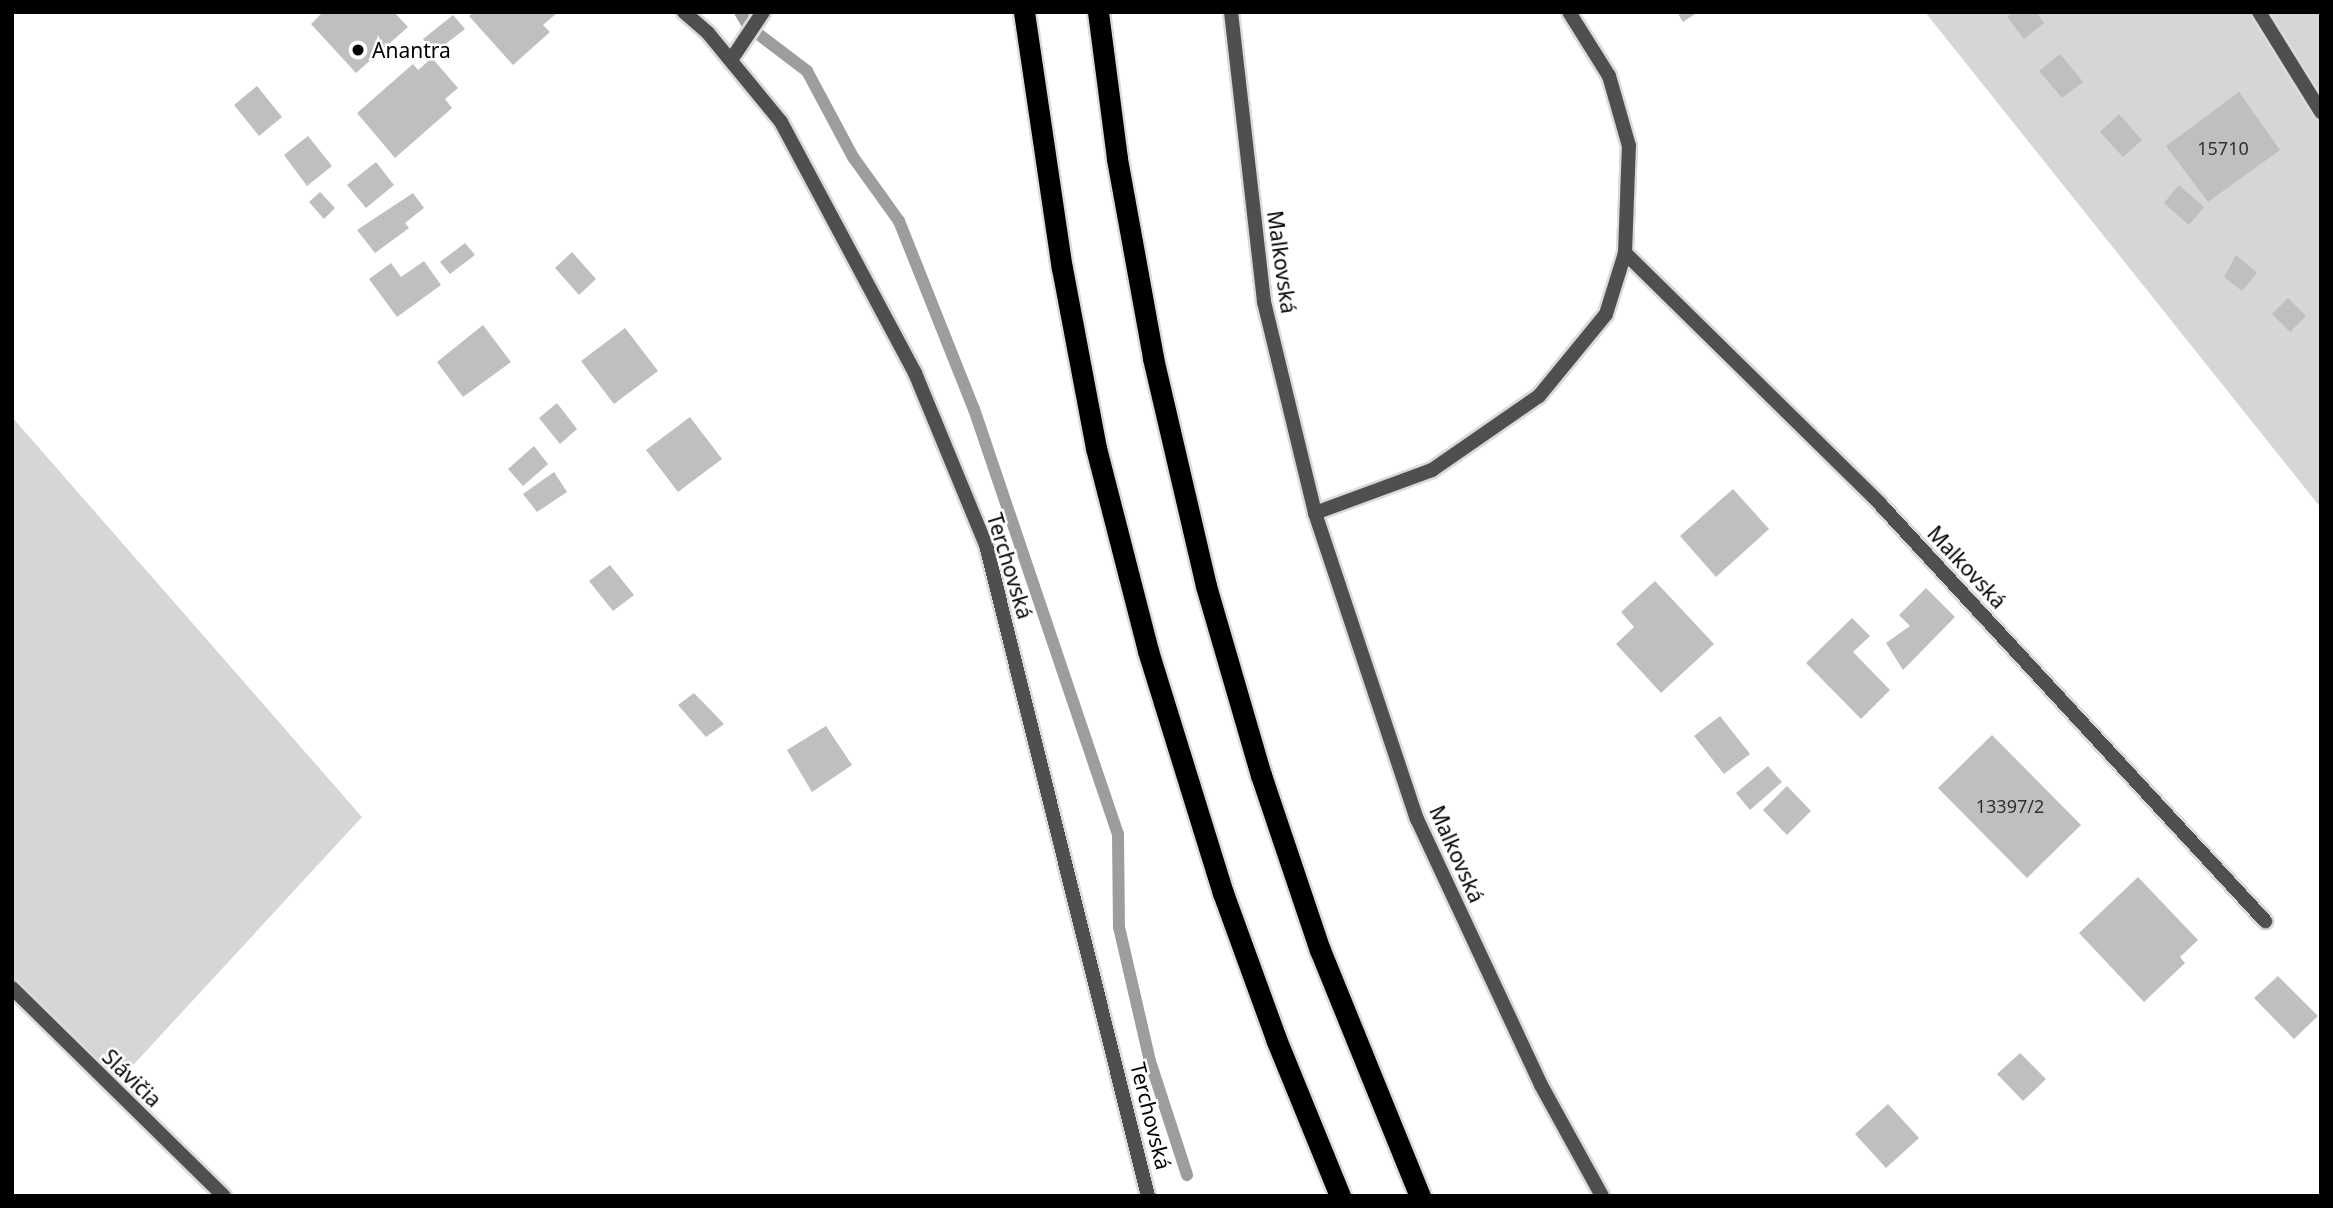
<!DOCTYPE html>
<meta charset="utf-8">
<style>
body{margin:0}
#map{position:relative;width:2333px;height:1208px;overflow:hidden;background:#fff;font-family:"Noto Sans",sans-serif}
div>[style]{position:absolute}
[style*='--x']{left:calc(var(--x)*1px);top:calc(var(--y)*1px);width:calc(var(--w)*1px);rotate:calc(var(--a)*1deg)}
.green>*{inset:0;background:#d6d6d6}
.stream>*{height:12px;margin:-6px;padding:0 6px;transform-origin:6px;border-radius:6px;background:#9d9d9d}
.building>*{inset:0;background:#bfbfbf}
.roads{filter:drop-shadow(2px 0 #dbdbdb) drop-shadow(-2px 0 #dbdbdb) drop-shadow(0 2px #dbdbdb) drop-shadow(0 -2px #dbdbdb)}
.service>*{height:14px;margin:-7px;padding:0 7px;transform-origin:7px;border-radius:7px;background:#4f4f4f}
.minor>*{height:14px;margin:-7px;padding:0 7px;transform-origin:7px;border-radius:7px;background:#4f4f4f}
.motorway>*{height:21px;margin:-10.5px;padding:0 10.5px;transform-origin:10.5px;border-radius:10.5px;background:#000}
.dots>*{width:19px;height:19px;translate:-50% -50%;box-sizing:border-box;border:4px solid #fff;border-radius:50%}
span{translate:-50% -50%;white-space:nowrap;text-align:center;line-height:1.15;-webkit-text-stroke:5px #fff;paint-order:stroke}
.number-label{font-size:18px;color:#303030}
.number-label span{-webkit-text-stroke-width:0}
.poi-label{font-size:21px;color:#000}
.left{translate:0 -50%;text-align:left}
.street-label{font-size:21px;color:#000}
.frame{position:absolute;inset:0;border:14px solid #000;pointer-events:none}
</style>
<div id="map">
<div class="green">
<div style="clip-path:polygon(1925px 12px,2321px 12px,2321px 508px)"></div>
<div style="clip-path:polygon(12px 417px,362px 817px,112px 1088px,12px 987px)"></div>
</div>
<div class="stream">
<div style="--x:740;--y:12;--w:17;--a:59"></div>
<div style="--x:749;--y:27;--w:73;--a:37.2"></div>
<div style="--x:807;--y:71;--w:98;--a:61.9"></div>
<div style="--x:853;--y:157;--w:79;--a:54.3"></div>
<div style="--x:899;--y:221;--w:202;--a:68.3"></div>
<div style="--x:974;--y:409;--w:449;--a:71.3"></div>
<div style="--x:1118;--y:834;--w:93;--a:89.4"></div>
<div style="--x:1119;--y:927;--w:138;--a:77"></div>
<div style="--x:1150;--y:1061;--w:120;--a:72"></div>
</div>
<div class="building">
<div style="clip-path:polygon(323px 12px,394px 12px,408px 27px,356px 73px,311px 24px)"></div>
<div style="clip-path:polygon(474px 12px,558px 12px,543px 25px,550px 32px,513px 65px,469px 16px)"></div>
<div style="clip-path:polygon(1677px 12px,1698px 12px,1683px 22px)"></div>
<div style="clip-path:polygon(2014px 12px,2036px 12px,2044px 23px,2024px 39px,2007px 17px)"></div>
<div style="clip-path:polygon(453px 15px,465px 29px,434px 53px,423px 39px)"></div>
<div style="clip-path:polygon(2060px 54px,2083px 82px,2062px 98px,2039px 71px)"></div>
<div style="clip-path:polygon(432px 58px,458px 88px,445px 99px,452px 108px,395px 158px,357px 113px,413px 64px,418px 70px)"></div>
<div style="clip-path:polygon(257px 86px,282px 117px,259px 136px,234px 105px)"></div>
<div style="clip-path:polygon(2239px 92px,2280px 150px,2208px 202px,2166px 146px)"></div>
<div style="clip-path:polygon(2119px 114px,2142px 140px,2123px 157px,2100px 132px)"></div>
<div style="clip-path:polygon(308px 136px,332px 166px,307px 186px,284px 155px)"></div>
<div style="clip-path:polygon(376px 162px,394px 185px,366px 208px,347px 185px)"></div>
<div style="clip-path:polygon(2179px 185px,2204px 207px,2189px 225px,2164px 203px)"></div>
<div style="clip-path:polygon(320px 192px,335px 208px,324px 219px,309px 202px)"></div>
<div style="clip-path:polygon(413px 193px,424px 208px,405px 223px,409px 228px,375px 253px,357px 230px)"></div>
<div style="clip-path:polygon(465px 243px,475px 255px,450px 274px,440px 262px)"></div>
<div style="clip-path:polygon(572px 252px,596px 279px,579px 295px,555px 268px)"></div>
<div style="clip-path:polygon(2236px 255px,2257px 273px,2242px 291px,2224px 277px)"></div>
<div style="clip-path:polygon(424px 261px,441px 285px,397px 317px,369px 279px,391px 263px,401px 277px)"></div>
<div style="clip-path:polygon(2288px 298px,2306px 316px,2290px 332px,2272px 314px)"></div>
<div style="clip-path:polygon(483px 325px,511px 362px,463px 397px,437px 362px)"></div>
<div style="clip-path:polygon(625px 328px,658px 371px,614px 404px,581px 361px)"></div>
<div style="clip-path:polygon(557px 403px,577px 429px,560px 444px,539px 418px)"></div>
<div style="clip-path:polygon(690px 417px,722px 459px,678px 492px,646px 450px)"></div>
<div style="clip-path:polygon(534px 446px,548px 464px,523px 486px,508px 469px)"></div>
<div style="clip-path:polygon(554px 472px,567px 492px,537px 512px,523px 494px)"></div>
<div style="clip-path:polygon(1733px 489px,1769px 529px,1716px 577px,1680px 536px)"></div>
<div style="clip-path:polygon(610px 565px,634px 595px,613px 611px,589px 581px)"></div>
<div style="clip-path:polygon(1655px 581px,1714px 644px,1661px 693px,1616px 644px,1634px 627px,1621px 612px)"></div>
<div style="clip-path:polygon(1926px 588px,1955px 617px,1903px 670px,1886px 643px,1910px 626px,1899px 615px)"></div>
<div style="clip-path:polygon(1852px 618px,1870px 636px,1853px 652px,1890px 690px,1861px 719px,1806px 663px)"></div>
<div style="clip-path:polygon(694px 693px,724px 724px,706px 737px,678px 705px)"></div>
<div style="clip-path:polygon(1720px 716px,1750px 754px,1724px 774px,1694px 736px)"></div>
<div style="clip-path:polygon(826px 726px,852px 765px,812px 792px,787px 750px)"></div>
<div style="clip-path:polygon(1992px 735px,2081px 825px,2027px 878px,1938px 788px)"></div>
<div style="clip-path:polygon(1768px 766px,1782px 782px,1750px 810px,1736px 793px)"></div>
<div style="clip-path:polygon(1787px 786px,1811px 811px,1787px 835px,1763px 810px)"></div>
<div style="clip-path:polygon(2138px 877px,2198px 940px,2180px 957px,2185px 963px,2144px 1002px,2079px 933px)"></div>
<div style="clip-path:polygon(2278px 976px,2318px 1016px,2294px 1039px,2254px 998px)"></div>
<div style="clip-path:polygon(2020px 1053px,2046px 1079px,2023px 1101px,1997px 1074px)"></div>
<div style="clip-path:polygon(1888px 1104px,1919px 1138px,1886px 1168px,1855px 1134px)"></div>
</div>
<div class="roads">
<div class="service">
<div style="--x:731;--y:60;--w:58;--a:-56.3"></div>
<div style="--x:1625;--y:253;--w:358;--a:44.5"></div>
<div style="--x:1880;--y:504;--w:568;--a:47.28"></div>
<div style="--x:12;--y:988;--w:297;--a:44.5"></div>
</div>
<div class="minor">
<div style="--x:684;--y:12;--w:32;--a:41"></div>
<div style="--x:708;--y:33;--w:115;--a:50.6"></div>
<div style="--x:781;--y:122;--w:285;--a:61.9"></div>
<div style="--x:915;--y:373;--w:186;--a:67.6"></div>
<div style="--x:986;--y:545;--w:671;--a:76.03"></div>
<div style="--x:1231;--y:12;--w:292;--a:83.5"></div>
<div style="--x:1264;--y:302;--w:217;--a:76.4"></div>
<div style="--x:1315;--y:513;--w:323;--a:71.6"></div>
<div style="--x:1417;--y:819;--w:293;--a:65"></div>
<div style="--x:1541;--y:1085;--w:127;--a:61.2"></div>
<div style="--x:2259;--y:12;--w:118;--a:58.2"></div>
<div style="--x:1315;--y:513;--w:125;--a:-20.2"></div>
<div style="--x:1432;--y:470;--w:130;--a:-34.7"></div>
<div style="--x:1539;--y:396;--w:106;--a:-50.7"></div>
<div style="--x:1606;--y:314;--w:64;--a:-72.7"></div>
<div style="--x:1625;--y:253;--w:107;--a:-87.9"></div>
<div style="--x:1629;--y:146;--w:73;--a:-105.9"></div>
<div style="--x:1609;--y:76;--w:75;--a:-122"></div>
</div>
<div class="motorway">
<div style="--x:1024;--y:12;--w:259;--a:81.6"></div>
<div style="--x:1062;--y:268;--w:183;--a:79.3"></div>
<div style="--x:1096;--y:448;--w:210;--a:75.6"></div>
<div style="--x:1148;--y:651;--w:253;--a:72.8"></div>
<div style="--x:1223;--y:893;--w:155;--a:70"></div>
<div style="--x:1276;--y:1039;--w:170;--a:67.8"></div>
<div style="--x:1098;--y:12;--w:148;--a:82.6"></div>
<div style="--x:1117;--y:159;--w:202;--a:79.7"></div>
<div style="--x:1153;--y:358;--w:234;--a:76.9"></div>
<div style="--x:1206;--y:586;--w:197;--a:73.8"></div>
<div style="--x:1261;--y:775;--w:185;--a:71.4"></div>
<div style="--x:1320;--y:950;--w:266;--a:67.9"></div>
</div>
</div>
<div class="dots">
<div style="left:358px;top:50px;background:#000"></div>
</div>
<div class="number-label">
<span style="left:2223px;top:148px">15710</span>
<span style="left:2010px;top:806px">13397/2</span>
</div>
<div class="poi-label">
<span class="left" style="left:372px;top:50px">Anantra</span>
</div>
<div class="street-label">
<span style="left:1282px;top:262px;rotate:82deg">Malkovská</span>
<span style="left:1010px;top:566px;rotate:73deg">Terchovská</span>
<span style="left:1967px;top:567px;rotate:47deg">Malkovská</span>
<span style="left:1457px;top:854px;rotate:66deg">Malkovská</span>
<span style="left:132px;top:1078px;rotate:44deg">Slávičia</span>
<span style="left:1151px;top:1116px;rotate:76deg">Terchovská</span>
</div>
<div class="frame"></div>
</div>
